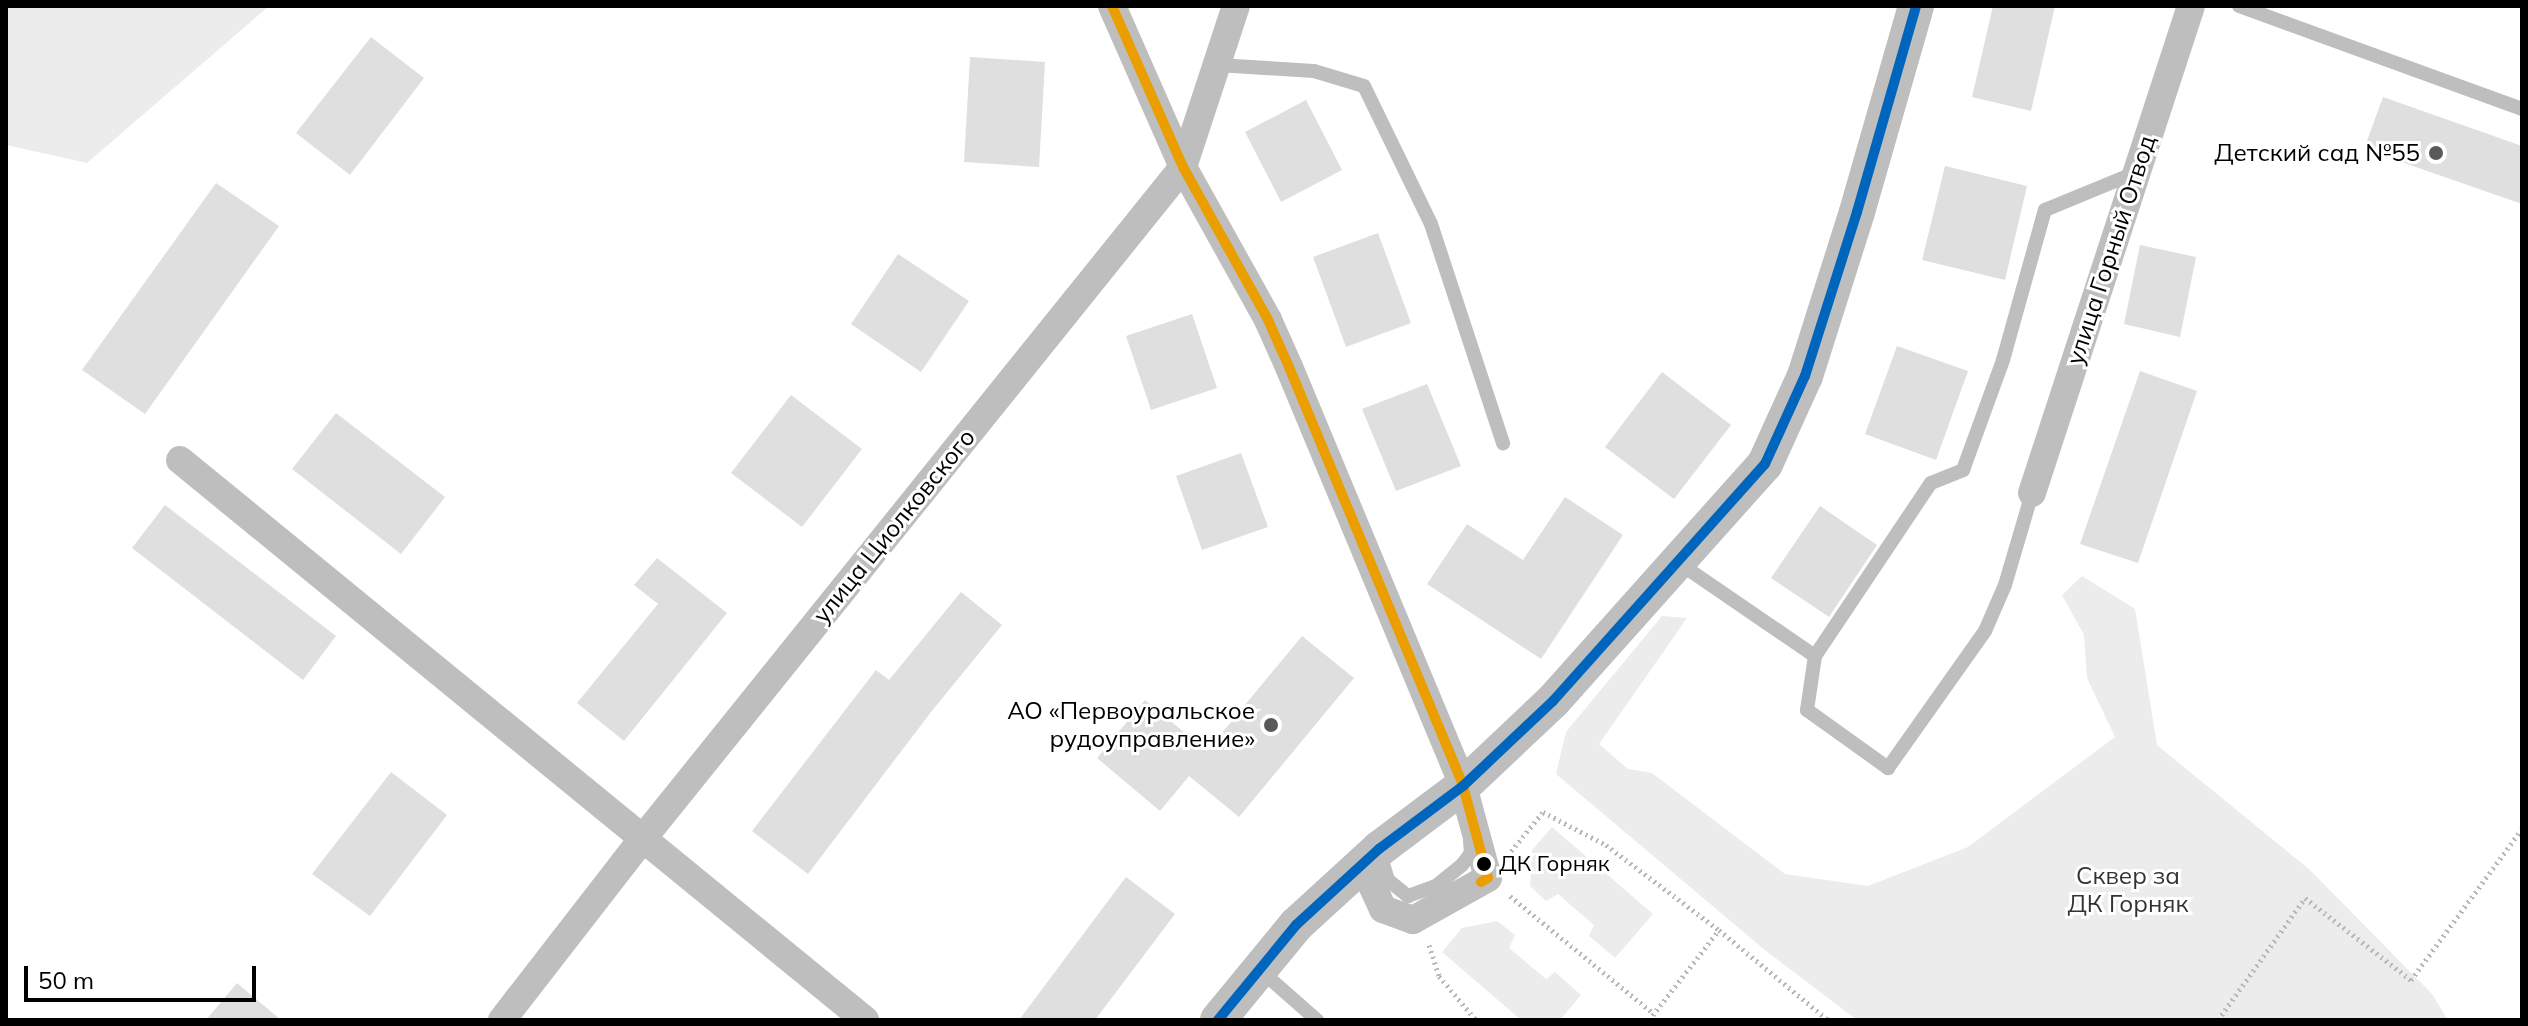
<!DOCTYPE html>
<meta charset="utf-8">
<style>
body{margin:0}
#map{position:relative;width:2528px;height:1026px;overflow:hidden;background:#fff;font-family:Mulish,sans-serif}
div>[style]{position:absolute}
[style*='--x']{left:calc(var(--x)*1px);top:calc(var(--y)*1px);width:calc(var(--w)*1px);rotate:calc(var(--a)*1deg)}
.green>*{inset:0;background:#ececec}
.building>*{inset:0;background:#dfdfdf}
.path>*{height:5px;margin-top:-2.5px;transform-origin:0;background:repeating-linear-gradient(90deg,#b9b9b9 0 2px,transparent 0 6px)}
.service>*{height:14px;margin:-7px;padding:0 7px;transform-origin:7px;border-radius:7px;background:#bebebe}
.minor>*{height:28px;margin:-14px;padding:0 14px;transform-origin:14px;border-radius:14px;background:#bebebe}
.tertiary>*{height:36px;margin:-18px;padding:0 18px;transform-origin:18px;border-radius:18px;background:#bebebe}
.bus-1>*{height:10px;margin:-5px;padding:0 5px;transform-origin:5px;border-radius:5px;background:#eb9e00}
.bus-2>*{height:10px;margin:-5px;padding:0 5px;transform-origin:5px;border-radius:5px;background:#0065bd}
.dots>*{width:22px;height:22px;translate:-50% -50%;box-sizing:border-box;border:4px solid #fff;border-radius:50%}
span{translate:-50% -50%;white-space:nowrap;text-align:center;line-height:1.15;-webkit-text-stroke:6px #fff;paint-order:stroke}
.bus-label{font-size:22px;color:#000}
.left{translate:0 -50%;text-align:left}
.poi-label{font-size:24px;color:#000}
.right{translate:-100% -50%;text-align:right}
.street-label{font-size:24px;color:#000}
.park-label{font-size:24px;color:#333}
.frame{position:absolute;inset:0;border:8px solid #000;pointer-events:none}
.scale{position:absolute;left:24px;top:966px;width:232px;height:36px;box-sizing:border-box;border:4px solid #000;border-top:0;padding-left:10px;font-size:24px;line-height:28px;white-space:nowrap;color:#000;-webkit-text-stroke:6px #fff;paint-order:stroke}
</style>
<div id="map">
<div class="green">
<div style="clip-path:polygon(6px 6px,269px 6px,87px 163px,6px 145px)"></div>
<div style="clip-path:polygon(2082px 576px,2135px 609px,2157px 745px,2310px 870px,2432px 994px,2448px 1020px,1857px 1020px,1766px 951px,1556px 774px,1566px 732px,1662px 616px,1687px 618px,1599px 744px,1628px 769px,1652px 773px,1785px 874px,1868px 886px,1968px 847px,2115px 737px,2087px 678px,2084px 635px,2062px 595px)"></div>
<div style="clip-path:polygon(1552px 827px,1653px 914px,1615px 958px,1589px 936px,1594px 925px,1558px 894px,1546px 901px,1530px 886px,1532px 850px)"></div>
<div style="clip-path:polygon(1497px 921px,1515px 935px,1509px 948px,1546px 979px,1555px 972px,1581px 995px,1560px 1020px,1521px 1020px,1442px 952px,1462px 928px)"></div>
</div>
<div class="building">
<div style="clip-path:polygon(1993px 6px,2055px 6px,2031px 111px,1972px 97px)"></div>
<div style="clip-path:polygon(371px 37px,424px 78px,350px 175px,296px 133px)"></div>
<div style="clip-path:polygon(970px 57px,1045px 62px,1039px 167px,964px 162px)"></div>
<div style="clip-path:polygon(2383px 97px,2522px 146px,2522px 204px,2364px 149px)"></div>
<div style="clip-path:polygon(1306px 100px,1342px 170px,1281px 202px,1245px 132px)"></div>
<div style="clip-path:polygon(1945px 166px,2027px 186px,2005px 280px,1922px 260px)"></div>
<div style="clip-path:polygon(216px 183px,279px 226px,145px 414px,82px 370px)"></div>
<div style="clip-path:polygon(1378px 233px,1411px 323px,1346px 347px,1313px 257px)"></div>
<div style="clip-path:polygon(2140px 245px,2196px 257px,2180px 337px,2124px 324px)"></div>
<div style="clip-path:polygon(898px 254px,969px 301px,921px 372px,851px 324px)"></div>
<div style="clip-path:polygon(1192px 314px,1217px 388px,1151px 410px,1126px 336px)"></div>
<div style="clip-path:polygon(1897px 346px,1968px 371px,1936px 460px,1865px 434px)"></div>
<div style="clip-path:polygon(2140px 371px,2197px 391px,2138px 563px,2080px 544px)"></div>
<div style="clip-path:polygon(1662px 372px,1731px 425px,1674px 499px,1605px 447px)"></div>
<div style="clip-path:polygon(1427px 384px,1461px 466px,1396px 491px,1362px 409px)"></div>
<div style="clip-path:polygon(791px 395px,862px 449px,802px 527px,731px 473px)"></div>
<div style="clip-path:polygon(336px 413px,445px 497px,401px 554px,292px 469px)"></div>
<div style="clip-path:polygon(1241px 453px,1268px 527px,1202px 550px,1176px 476px)"></div>
<div style="clip-path:polygon(1565px 497px,1623px 535px,1541px 659px,1427px 584px,1467px 524px,1523px 560px)"></div>
<div style="clip-path:polygon(165px 505px,336px 636px,303px 680px,132px 548px)"></div>
<div style="clip-path:polygon(1820px 506px,1877px 545px,1829px 617px,1771px 578px)"></div>
<div style="clip-path:polygon(657px 558px,727px 613px,624px 741px,577px 703px,658px 604px,634px 585px)"></div>
<div style="clip-path:polygon(961px 592px,1002px 625px,931px 712px,808px 874px,752px 831px,876px 670px,889px 680px)"></div>
<div style="clip-path:polygon(1302px 636px,1354px 678px,1239px 817px,1189px 776px,1160px 811px,1097px 758px,1145px 700px,1207px 751px)"></div>
<div style="clip-path:polygon(391px 772px,447px 815px,370px 916px,312px 874px)"></div>
<div style="clip-path:polygon(1126px 877px,1175px 914px,1095px 1020px,1019px 1020px)"></div>
<div style="clip-path:polygon(237px 983px,281px 1020px,206px 1020px)"></div>
</div>
<div class="path">
<div style="--x:1511;--y:851;--w:50;--a:-50.6"></div>
<div style="--x:1543;--y:812;--w:71;--a:27.6"></div>
<div style="--x:1606;--y:845;--w:141;--a:37"></div>
<div style="--x:1510;--y:896;--w:185;--a:39.3"></div>
<div style="--x:1429;--y:945;--w:33;--a:72"></div>
<div style="--x:1439;--y:976;--w:57;--a:49.9"></div>
<div style="--x:1649;--y:1020;--w:114;--a:-52.1"></div>
<div style="--x:1719;--y:930;--w:141;--a:39.5"></div>
<div style="--x:2218;--y:1020;--w:150;--a:-54.5"></div>
<div style="--x:2305;--y:898;--w:134;--a:37.7"></div>
<div style="--x:2411;--y:980;--w:187;--a:-53.7"></div>
</div>
<div class="service">
<div style="--x:2239;--y:6;--w:301;--a:20"></div>
<div style="--x:1217;--y:65;--w:97;--a:3.5"></div>
<div style="--x:1314;--y:71;--w:52;--a:16.7"></div>
<div style="--x:1364;--y:86;--w:153;--a:64.1"></div>
<div style="--x:1431;--y:224;--w:231;--a:71.8"></div>
<div style="--x:1679;--y:563;--w:165;--a:34.4"></div>
<div style="--x:1815;--y:656;--w:55;--a:98.4"></div>
<div style="--x:1807;--y:710;--w:100;--a:35.6"></div>
<div style="--x:1888;--y:768;--w:168;--a:-54.7"></div>
<div style="--x:1985;--y:631;--w:50;--a:-66.5"></div>
<div style="--x:2005;--y:585;--w:96;--a:-73.6"></div>
<div style="--x:1815;--y:656;--w:208;--a:-56.2"></div>
<div style="--x:1931;--y:483;--w:35;--a:-22"></div>
<div style="--x:1963;--y:470;--w:117;--a:-70"></div>
<div style="--x:2003;--y:360;--w:156;--a:-74.4"></div>
<div style="--x:2045;--y:210;--w:100;--a:-22.4"></div>
<div style="--x:1381;--y:857;--w:24;--a:73"></div>
<div style="--x:1388;--y:880;--w:26;--a:39"></div>
<div style="--x:1408;--y:896;--w:30;--a:-20"></div>
<div style="--x:1436;--y:886;--w:33;--a:-39"></div>
<div style="--x:1462;--y:865;--w:15;--a:-53"></div>
<div style="--x:1471;--y:853;--w:11;--a:-95"></div>
<div style="--x:1260;--y:970;--w:76;--a:41.3"></div>
</div>
<div class="minor">
<div style="--x:1112;--y:6;--w:176;--a:66.2"></div>
<div style="--x:1183;--y:167;--w:175;--a:60.9"></div>
<div style="--x:1268;--y:320;--w:51;--a:65.9"></div>
<div style="--x:1289;--y:367;--w:454;--a:67.4"></div>
<div style="--x:1463;--y:786;--w:95;--a:74.8"></div>
<div style="--x:1488;--y:878;--w:86;--a:150.8"></div>
<div style="--x:1413;--y:920;--w:32;--a:-160"></div>
<div style="--x:1383;--y:909;--w:31;--a:-115"></div>
<div style="--x:1370;--y:881;--w:33;--a:-74"></div>
<div style="--x:180;--y:460;--w:885;--a:39.27"></div>
<div style="--x:2032;--y:493;--w:512;--a:-71.92"></div>
<div style="--x:502;--y:1020;--w:232;--a:-52.2"></div>
<div style="--x:644;--y:837;--w:860;--a:-51.18"></div>
<div style="--x:1183;--y:167;--w:169;--a:-71.8"></div>
</div>
<div class="tertiary">
<div style="--x:1218;--y:1020;--w:123;--a:-50.6"></div>
<div style="--x:1296;--y:925;--w:113;--a:-42.5"></div>
<div style="--x:1379;--y:849;--w:105;--a:-36.9"></div>
<div style="--x:1463;--y:786;--w:124;--a:-43.4"></div>
<div style="--x:1553;--y:701;--w:318;--a:-48.2"></div>
<div style="--x:1765;--y:464;--w:97;--a:-65.6"></div>
<div style="--x:1805;--y:376;--w:172;--a:-72.4"></div>
<div style="--x:1857;--y:212;--w:214;--a:-74"></div>
</div>
<div class="bus-1">
<div style="--x:1112;--y:6;--w:176;--a:66.2"></div>
<div style="--x:1183;--y:167;--w:175;--a:60.9"></div>
<div style="--x:1268;--y:320;--w:51;--a:65.9"></div>
<div style="--x:1289;--y:367;--w:454;--a:67.4"></div>
<div style="--x:1463;--y:786;--w:95;--a:74.8"></div>
<div style="--x:1488;--y:878;--w:8;--a:150"></div>
</div>
<div class="bus-2">
<div style="--x:1218;--y:1020;--w:123;--a:-50.6"></div>
<div style="--x:1296;--y:925;--w:113;--a:-42.5"></div>
<div style="--x:1379;--y:849;--w:105;--a:-36.9"></div>
<div style="--x:1463;--y:786;--w:124;--a:-43.4"></div>
<div style="--x:1553;--y:701;--w:318;--a:-48.2"></div>
<div style="--x:1765;--y:464;--w:97;--a:-65.6"></div>
<div style="--x:1805;--y:376;--w:172;--a:-72.4"></div>
<div style="--x:1857;--y:212;--w:214;--a:-74"></div>
</div>
<div class="dots">
<div style="left:2436px;top:153px;background:#595959"></div>
<div style="left:1271px;top:725px;background:#595959"></div>
<div style="left:1484px;top:864px;background:#000"></div>
</div>
<div class="bus-label">
<span class="left" style="left:1499px;top:864px">ДК Горняк</span>
</div>
<div class="poi-label">
<span class="right" style="left:2420px;top:153px">Детский сад №55</span>
<span class="right" style="left:1255px;top:725px">АО «Первоуральское<br>рудоуправление»</span>
</div>
<div class="street-label">
<span style="left:2111px;top:250px;rotate:-72deg">улица Горный Отвод</span>
<span style="left:894px;top:526px;rotate:-51deg">улица Циолковского</span>
</div>
<div class="park-label">
<span style="left:2128px;top:890px">Сквер за<br>ДК Горняк</span>
</div>
<div class="frame"></div>
<div class="scale">50 m</div>
</div>
